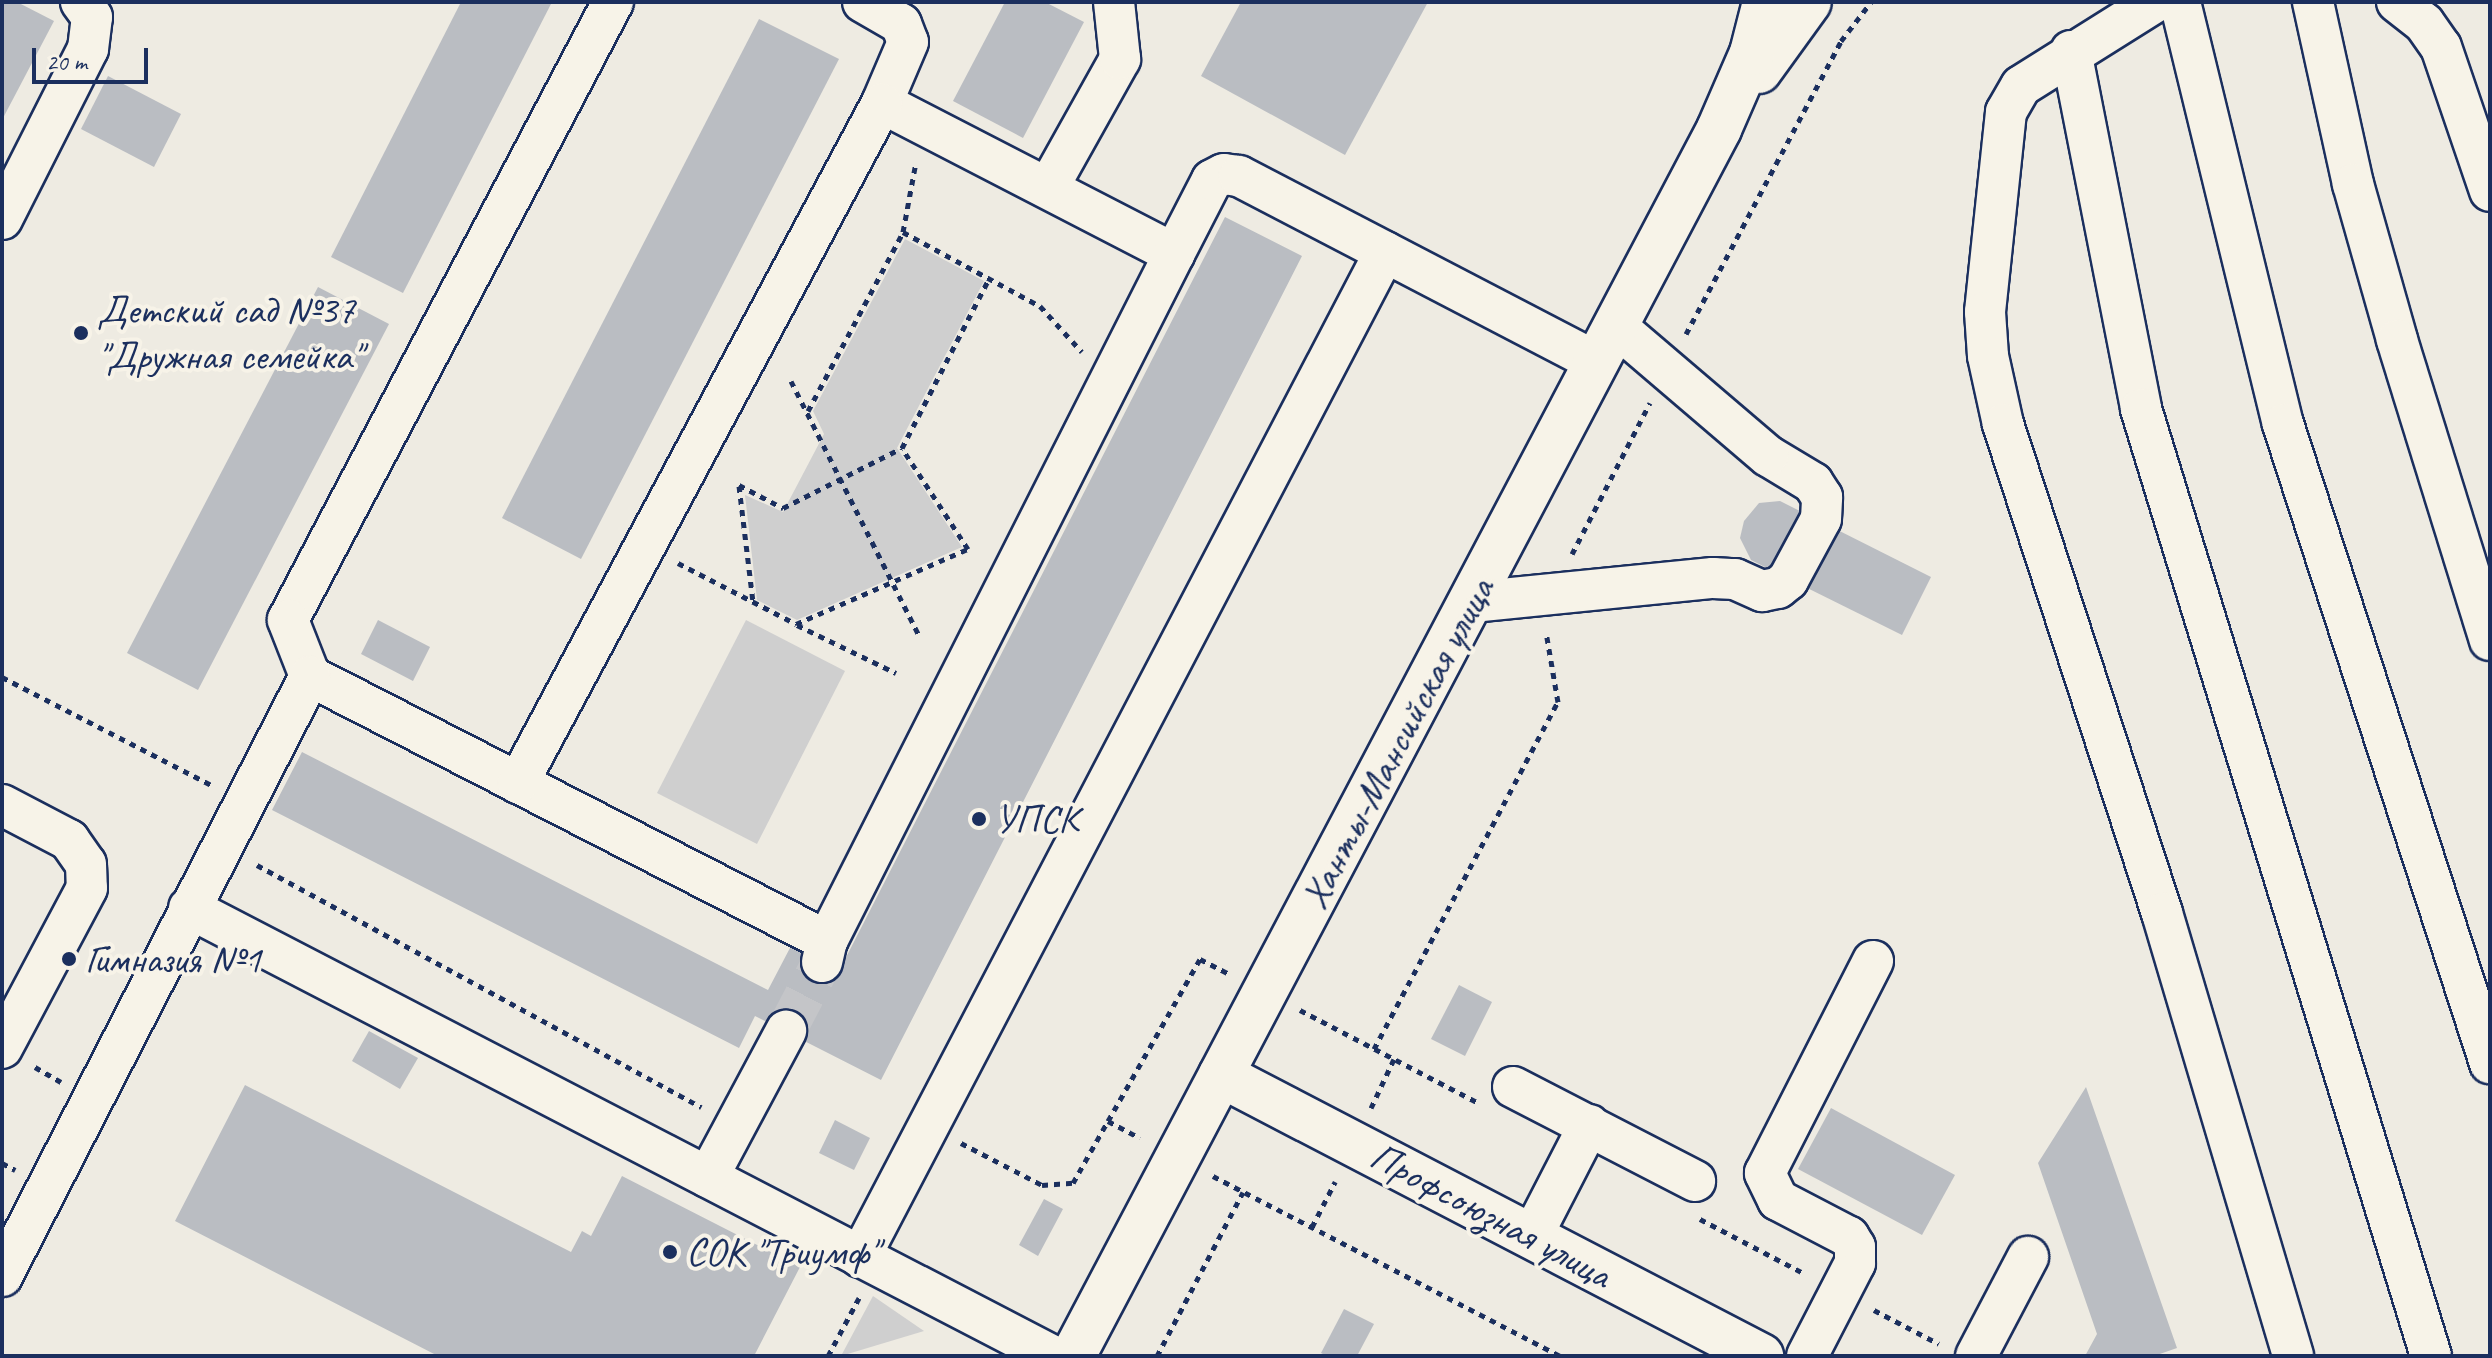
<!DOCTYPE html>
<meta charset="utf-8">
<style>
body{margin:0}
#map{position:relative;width:2492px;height:1358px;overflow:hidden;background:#eeebe2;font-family:Caveat,sans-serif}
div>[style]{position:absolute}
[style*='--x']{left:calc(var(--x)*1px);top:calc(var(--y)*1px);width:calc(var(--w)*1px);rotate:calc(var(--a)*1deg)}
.green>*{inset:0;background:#cfcfcf}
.building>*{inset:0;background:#babdc2}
.minor-tunnel>*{height:40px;margin-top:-20px;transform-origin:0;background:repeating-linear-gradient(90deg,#c4c5c8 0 40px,transparent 0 60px)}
.path>*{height:5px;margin-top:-2.5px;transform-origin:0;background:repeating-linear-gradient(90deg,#1b2f5e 0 6px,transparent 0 12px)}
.roads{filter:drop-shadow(2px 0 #1b2f5e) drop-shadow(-2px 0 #1b2f5e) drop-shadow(0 2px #1b2f5e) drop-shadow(0 -2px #1b2f5e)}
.minor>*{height:40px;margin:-20px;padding:0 20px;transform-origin:20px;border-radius:20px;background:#f7f3e8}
.major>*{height:44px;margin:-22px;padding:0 22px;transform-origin:22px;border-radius:22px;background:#f7f3e8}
.dots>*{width:22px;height:22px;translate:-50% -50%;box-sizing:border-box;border:4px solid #f7f3e8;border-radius:50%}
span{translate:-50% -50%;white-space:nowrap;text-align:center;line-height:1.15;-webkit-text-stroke:8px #f7f3e8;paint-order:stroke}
.poi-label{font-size:40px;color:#1b2f5e}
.left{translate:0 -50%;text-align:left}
.street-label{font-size:40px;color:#1b2f5e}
.frame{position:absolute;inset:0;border:4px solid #1b2f5e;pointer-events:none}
.scale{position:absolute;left:32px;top:48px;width:116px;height:36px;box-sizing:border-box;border:4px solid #1b2f5e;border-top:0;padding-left:10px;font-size:24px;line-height:28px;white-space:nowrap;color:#1b2f5e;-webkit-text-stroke:6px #f7f3e8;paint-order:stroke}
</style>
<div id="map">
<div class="green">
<div style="clip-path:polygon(905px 239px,984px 281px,897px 448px,962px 547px,797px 620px,757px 600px,745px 495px,783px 512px,824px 434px,813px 411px)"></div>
<div style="clip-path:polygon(746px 620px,845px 671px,757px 844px,657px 793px)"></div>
<div style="clip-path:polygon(873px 1296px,924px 1331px,841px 1356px)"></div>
</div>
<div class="building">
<div style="clip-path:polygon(2px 2px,17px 2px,54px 21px,2px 120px)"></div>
<div style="clip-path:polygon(461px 2px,552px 2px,403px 293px,331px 257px)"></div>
<div style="clip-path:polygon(1005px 2px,1045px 2px,1084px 22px,1023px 138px,953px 101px)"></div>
<div style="clip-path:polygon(1241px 2px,1428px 2px,1345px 155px,1201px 76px)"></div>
<div style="clip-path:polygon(759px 19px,839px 59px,581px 559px,502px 518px)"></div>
<div style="clip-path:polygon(108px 76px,181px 114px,154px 167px,81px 129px)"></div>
<div style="clip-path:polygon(1225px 217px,1302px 256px,881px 1080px,755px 1016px,739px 1048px,272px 810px,302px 752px,768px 990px,791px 946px,839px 971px)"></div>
<div style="clip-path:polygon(318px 287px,389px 324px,198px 690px,127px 653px)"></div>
<div style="clip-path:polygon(1780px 501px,1931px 577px,1902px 635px,1751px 560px,1740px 538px,1744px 521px,1759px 503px)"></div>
<div style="clip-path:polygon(378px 620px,430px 647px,413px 681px,361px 654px)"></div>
<div style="clip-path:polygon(1459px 985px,1492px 1002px,1465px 1056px,1431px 1039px)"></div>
<div style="clip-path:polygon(369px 1031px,418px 1058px,400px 1089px,352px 1061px)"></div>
<div style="clip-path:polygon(245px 1085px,571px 1252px,582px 1231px,591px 1236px,622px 1176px,800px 1267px,754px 1356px,438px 1356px,175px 1221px)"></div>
<div style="clip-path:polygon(2086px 1087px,2177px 1348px,2154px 1356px,2085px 1356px,2097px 1334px,2038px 1163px)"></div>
<div style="clip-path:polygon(1831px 1108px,1955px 1175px,1922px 1235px,1798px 1169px)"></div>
<div style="clip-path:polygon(835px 1120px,870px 1138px,854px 1170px,819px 1153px)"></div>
<div style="clip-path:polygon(1044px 1199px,1063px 1209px,1038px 1256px,1019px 1245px)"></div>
<div style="clip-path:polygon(1344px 1309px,1374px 1324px,1357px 1356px,1327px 1356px,1321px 1353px)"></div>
</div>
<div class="minor-tunnel">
<div style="--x:786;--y:1031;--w:78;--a:-62.4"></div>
</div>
<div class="path">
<div style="--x:903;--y:232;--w:156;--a:28.4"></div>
<div style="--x:1040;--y:306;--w:62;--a:47.6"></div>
<div style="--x:1686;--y:334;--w:331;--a:-62.1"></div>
<div style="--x:1841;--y:41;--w:49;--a:-52.4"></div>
<div style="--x:791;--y:381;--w:284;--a:63.3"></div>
<div style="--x:808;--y:411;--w:203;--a:-62"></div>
<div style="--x:903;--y:232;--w:71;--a:-79.5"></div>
<div style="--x:739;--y:485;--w:50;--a:27.6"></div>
<div style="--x:783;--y:508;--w:133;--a:-26.8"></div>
<div style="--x:739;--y:486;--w:117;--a:83.1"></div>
<div style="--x:1572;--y:554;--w:170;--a:-62.7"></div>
<div style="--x:678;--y:563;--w:133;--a:27.3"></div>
<div style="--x:796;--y:624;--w:188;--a:-23.6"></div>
<div style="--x:968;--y:549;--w:121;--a:-123.2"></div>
<div style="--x:902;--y:448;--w:190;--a:-62.8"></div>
<div style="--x:797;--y:625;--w:110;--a:25.9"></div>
<div style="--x:2;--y:677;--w:235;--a:27.3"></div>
<div style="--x:257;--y:865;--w:506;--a:28.59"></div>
<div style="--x:1300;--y:1010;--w:202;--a:27.5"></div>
<div style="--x:1374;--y:1049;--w:393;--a:-62.1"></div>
<div style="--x:1558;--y:702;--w:71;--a:-99.7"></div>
<div style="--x:35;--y:1067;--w:30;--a:30"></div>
<div style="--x:1371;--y:1108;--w:54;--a:-64.9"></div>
<div style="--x:1108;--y:1121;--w:186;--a:-60.4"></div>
<div style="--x:1200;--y:959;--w:34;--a:27"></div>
<div style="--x:961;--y:1143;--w:91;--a:27.4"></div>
<div style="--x:1042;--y:1185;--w:31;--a:-4"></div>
<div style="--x:1073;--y:1183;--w:71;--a:-60.6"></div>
<div style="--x:1108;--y:1121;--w:36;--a:28"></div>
<div style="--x:2;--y:1163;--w:15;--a:28"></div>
<div style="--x:1213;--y:1176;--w:391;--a:27.4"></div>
<div style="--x:1700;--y:1219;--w:119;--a:27.6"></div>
<div style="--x:1312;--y:1227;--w:51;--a:-62.9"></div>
<div style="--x:1874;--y:1310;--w:73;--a:27.6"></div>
<div style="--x:828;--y:1356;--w:66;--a:-61.9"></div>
<div style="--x:1157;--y:1356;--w:185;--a:-62.3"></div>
</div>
<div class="roads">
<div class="minor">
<div style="--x:613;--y:2;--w:698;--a:117.74"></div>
<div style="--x:288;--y:620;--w:60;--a:68.6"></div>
<div style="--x:310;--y:676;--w:581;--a:27.14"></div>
<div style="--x:863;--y:2;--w:44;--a:30.1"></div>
<div style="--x:901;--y:24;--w:19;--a:69"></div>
<div style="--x:908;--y:42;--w:66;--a:113.1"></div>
<div style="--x:882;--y:103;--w:329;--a:27.3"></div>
<div style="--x:1174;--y:254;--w:83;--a:-62.8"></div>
<div style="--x:1212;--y:180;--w:13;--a:-27"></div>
<div style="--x:1224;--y:174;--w:15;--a:8"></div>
<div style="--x:1239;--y:176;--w:403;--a:27.5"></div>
<div style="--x:2155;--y:2;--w:158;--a:147.9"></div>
<div style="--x:2021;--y:86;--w:30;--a:120"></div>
<div style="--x:2006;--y:112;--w:201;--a:96"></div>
<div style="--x:1985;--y:312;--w:44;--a:86.1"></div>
<div style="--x:1988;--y:356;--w:70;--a:77.6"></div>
<div style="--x:2003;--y:424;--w:514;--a:71.99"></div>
<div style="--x:2162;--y:913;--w:462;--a:73.5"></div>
<div style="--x:2180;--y:2;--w:434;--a:76.3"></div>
<div style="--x:2283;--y:424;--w:672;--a:72.05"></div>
<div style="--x:2313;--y:2;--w:186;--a:77.6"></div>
<div style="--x:2353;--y:184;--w:162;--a:74.2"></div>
<div style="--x:2397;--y:340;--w:314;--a:72.8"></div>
<div style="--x:2397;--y:2;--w:34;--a:38"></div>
<div style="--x:2424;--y:23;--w:29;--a:55"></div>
<div style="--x:2441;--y:47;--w:152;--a:71.2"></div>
<div style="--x:2071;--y:51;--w:365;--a:78.9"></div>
<div style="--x:2141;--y:409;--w:990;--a:72.97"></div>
<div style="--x:1048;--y:188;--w:148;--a:-60.8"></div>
<div style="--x:1120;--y:59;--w:57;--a:-96"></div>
<div style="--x:2;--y:219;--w:191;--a:-63.2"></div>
<div style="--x:88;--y:49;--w:32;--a:-83"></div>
<div style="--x:92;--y:17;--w:19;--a:-126"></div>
<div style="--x:1472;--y:602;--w:242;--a:-5.7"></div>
<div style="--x:1713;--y:578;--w:22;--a:3"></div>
<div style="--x:1735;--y:579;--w:30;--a:24"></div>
<div style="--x:1762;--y:591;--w:16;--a:-11"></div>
<div style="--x:1778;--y:588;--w:13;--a:-39"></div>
<div style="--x:1788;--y:580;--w:69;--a:-61.6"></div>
<div style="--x:1821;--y:519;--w:22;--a:-87"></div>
<div style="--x:1822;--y:497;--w:17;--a:-123"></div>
<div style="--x:1813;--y:483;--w:52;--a:-149"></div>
<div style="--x:1768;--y:456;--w:200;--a:-139.5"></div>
<div style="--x:518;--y:783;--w:771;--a:-61.84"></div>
<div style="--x:2;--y:805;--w:76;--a:27.6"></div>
<div style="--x:69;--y:840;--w:29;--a:55"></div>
<div style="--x:86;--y:864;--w:24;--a:88"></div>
<div style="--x:87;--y:888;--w:181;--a:118"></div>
<div style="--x:189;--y:908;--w:973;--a:27.41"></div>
<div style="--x:822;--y:962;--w:22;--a:-77"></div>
<div style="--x:827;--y:941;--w:770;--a:-63.2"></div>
<div style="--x:1513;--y:1087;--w:205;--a:27.3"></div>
<div style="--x:708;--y:1177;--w:166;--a:-61.9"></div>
<div style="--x:1532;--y:1236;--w:125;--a:-62.8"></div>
<div style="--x:860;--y:1257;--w:1134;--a:-62.42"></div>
<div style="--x:2;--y:1276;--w:674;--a:-62.83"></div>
<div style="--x:1807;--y:1356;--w:105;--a:-62.7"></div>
<div style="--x:1855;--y:1263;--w:16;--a:-90"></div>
<div style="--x:1855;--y:1247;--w:12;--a:-121"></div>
<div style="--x:1849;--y:1237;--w:80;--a:-152.5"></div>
<div style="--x:1778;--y:1200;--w:30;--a:-116"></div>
<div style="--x:1765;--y:1173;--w:238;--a:-63"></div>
<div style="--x:1976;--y:1356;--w:112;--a:-62.3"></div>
</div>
<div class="major">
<div style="--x:1759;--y:71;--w:85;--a:-54.1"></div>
<div style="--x:1221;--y:1075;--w:609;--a:27.49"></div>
<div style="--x:1073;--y:1356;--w:1387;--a:-62.23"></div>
<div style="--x:1719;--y:129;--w:83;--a:-66.5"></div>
<div style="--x:1752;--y:53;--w:53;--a:-75.7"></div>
</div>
</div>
<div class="dots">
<div style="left:81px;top:333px;background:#1b2f5e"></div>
<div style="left:979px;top:819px;background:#1b2f5e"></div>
<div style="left:69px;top:959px;background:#1b2f5e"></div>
<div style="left:670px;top:1252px;background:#1b2f5e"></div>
</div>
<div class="poi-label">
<span class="left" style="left:97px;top:333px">Детский сад №37<br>"Дружная семейка"</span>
<span class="left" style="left:995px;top:819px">УПСК</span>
<span class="left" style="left:85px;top:959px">Гимназия №1</span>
<span class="left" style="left:686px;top:1252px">СОК "Триумф"</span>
</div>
<div class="street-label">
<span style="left:1397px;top:743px;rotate:-62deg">Ханты-Мансийская улица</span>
<span style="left:1491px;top:1215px;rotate:28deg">Профсоюзная улица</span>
</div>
<div class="frame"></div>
<div class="scale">20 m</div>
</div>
